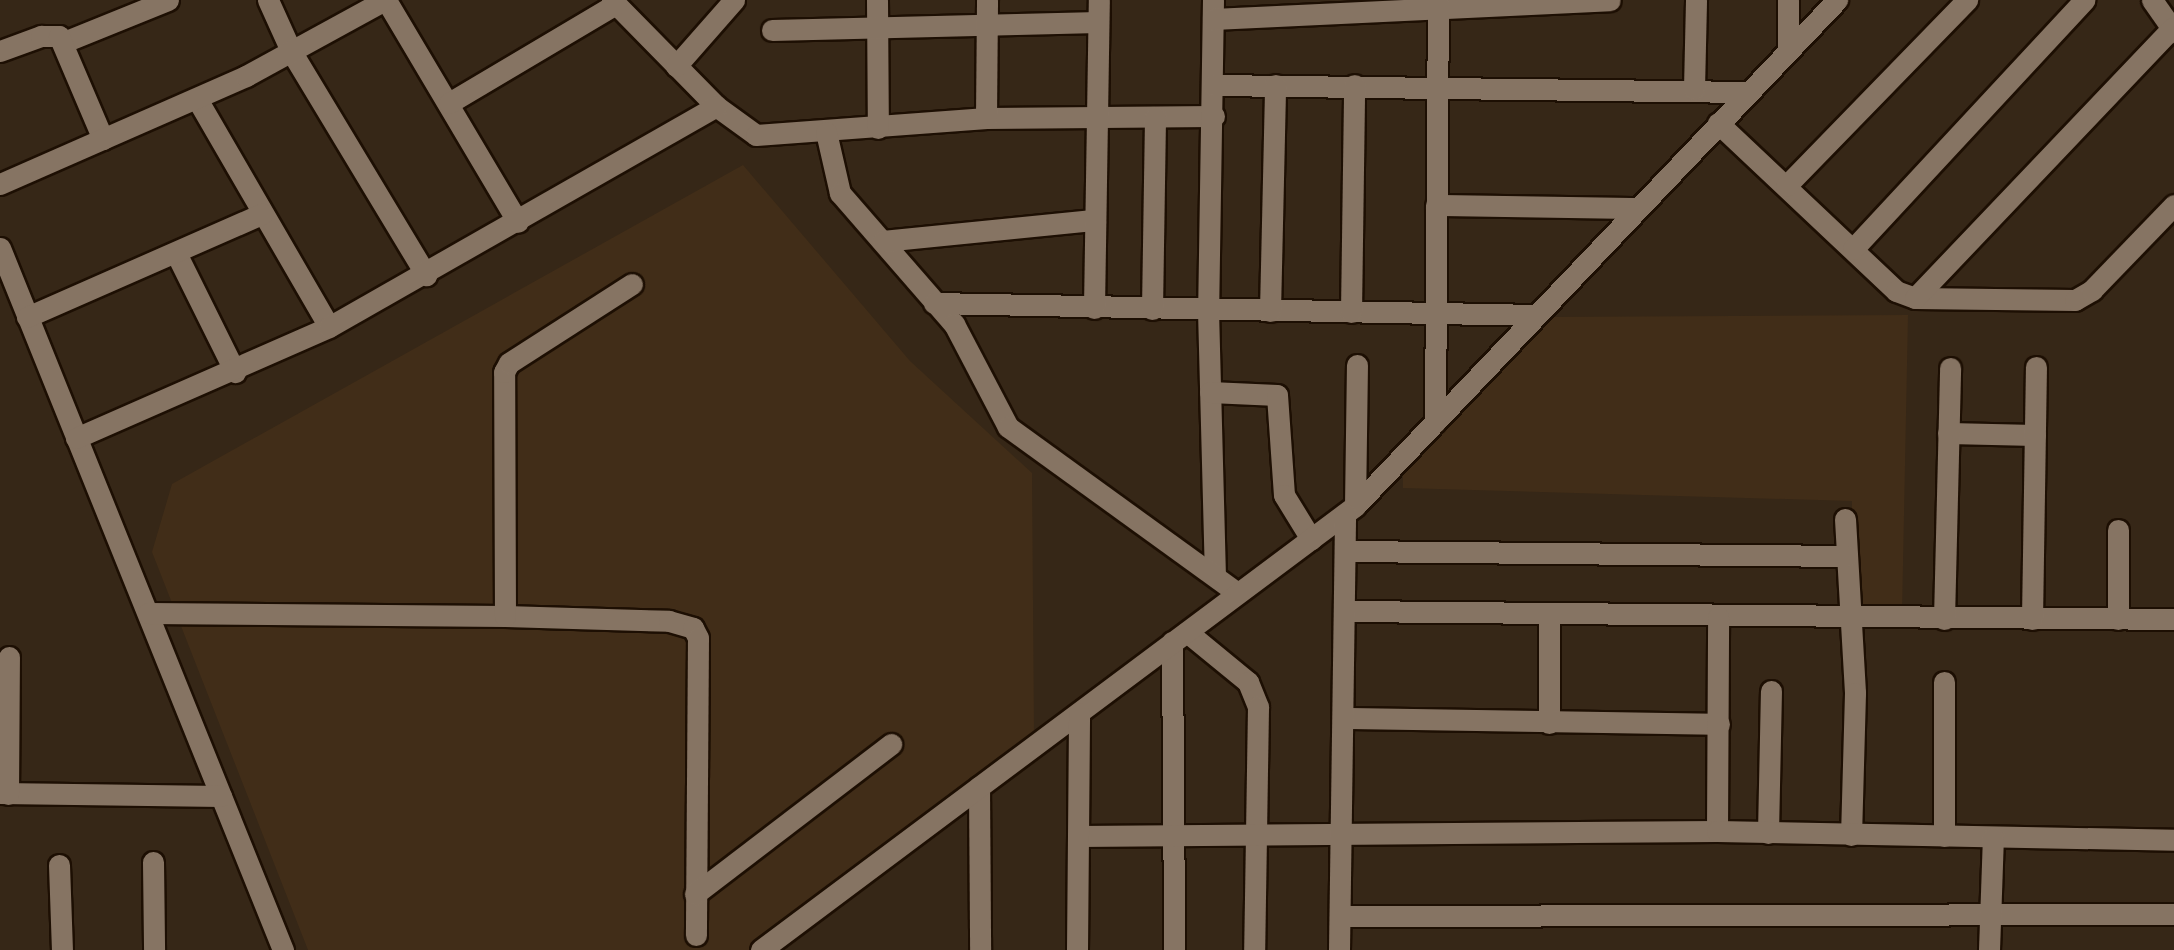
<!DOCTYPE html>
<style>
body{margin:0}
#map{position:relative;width:2174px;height:950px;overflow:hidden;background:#362717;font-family:Ubuntu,sans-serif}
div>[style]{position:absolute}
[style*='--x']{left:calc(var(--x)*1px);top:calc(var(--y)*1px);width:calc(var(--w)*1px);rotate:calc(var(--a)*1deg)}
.built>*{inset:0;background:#412d18}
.roads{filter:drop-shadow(2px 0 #1d0f03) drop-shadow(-2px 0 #1d0f03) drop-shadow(0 2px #1d0f03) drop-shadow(0 -2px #1d0f03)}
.minor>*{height:21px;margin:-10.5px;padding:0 10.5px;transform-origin:10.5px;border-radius:10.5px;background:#867463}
span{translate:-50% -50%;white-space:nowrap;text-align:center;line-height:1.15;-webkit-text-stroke:4.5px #2c1d0e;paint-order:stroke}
</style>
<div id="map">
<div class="built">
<div style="clip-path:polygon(743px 165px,910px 361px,1032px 473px,1034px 733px,750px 950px,308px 950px,152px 552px,172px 484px)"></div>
<div style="clip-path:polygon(1908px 315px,1902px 614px,1851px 612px,1852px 501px,1403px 488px,1403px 468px,1548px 317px)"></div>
</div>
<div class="roads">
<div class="minor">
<div style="--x:268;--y:0;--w:56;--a:65.7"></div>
<div style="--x:291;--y:51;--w:262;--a:58.9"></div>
<div style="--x:386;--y:0;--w:258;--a:59.3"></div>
<div style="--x:612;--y:0;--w:148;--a:45.5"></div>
<div style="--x:716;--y:106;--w:49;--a:35.9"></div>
<div style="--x:756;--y:135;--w:231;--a:-4.2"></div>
<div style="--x:986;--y:118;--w:228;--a:-0.5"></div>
<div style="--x:877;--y:0;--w:128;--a:89.6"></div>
<div style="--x:1213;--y:0;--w:310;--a:90.9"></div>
<div style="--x:1208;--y:310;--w:266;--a:88.5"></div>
<div style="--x:2152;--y:0;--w:39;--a:55"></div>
<div style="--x:1213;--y:19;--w:397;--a:-2.7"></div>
<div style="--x:772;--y:30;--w:326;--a:-1.4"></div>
<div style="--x:64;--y:42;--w:112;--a:-22"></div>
<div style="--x:0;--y:51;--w:44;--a:-20.1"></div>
<div style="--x:41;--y:36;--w:18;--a:0"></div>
<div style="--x:59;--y:36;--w:112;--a:66.9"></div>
<div style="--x:1788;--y:51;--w:51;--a:-90"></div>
<div style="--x:676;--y:66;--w:88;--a:-48.7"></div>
<div style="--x:1213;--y:85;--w:532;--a:0.75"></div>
<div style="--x:1694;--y:89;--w:89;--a:-88.7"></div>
<div style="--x:197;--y:99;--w:263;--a:59.9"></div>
<div style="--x:449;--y:103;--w:194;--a:-30.7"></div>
<div style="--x:986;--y:118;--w:118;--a:-89.5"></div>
<div style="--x:1718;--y:123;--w:245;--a:43.3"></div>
<div style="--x:1896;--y:291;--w:20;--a:20"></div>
<div style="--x:1915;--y:298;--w:160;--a:0.7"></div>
<div style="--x:2075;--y:300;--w:20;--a:-30"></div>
<div style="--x:2092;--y:290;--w:118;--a:-46"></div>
<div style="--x:826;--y:132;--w:63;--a:77.1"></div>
<div style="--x:840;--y:193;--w:174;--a:49"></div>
<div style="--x:954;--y:324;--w:116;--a:62.3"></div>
<div style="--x:1008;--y:427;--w:283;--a:35.9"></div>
<div style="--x:0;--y:184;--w:269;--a:-23.7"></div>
<div style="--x:246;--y:76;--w:158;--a:-28.7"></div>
<div style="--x:1786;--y:186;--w:260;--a:-45.8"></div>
<div style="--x:1436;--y:205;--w:201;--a:0.9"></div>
<div style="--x:883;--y:241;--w:213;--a:-5.7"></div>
<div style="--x:0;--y:248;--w:757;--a:68.04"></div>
<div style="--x:1853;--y:249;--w:340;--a:-47.1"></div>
<div style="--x:176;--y:253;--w:133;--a:63.6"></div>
<div style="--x:1915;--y:298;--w:373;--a:-46.4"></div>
<div style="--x:934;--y:303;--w:601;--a:1.14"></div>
<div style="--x:1094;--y:308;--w:308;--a:-89.1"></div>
<div style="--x:1152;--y:309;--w:192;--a:-89.1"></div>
<div style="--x:1270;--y:311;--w:226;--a:-88.7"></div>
<div style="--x:1351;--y:312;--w:227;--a:-89.2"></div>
<div style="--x:27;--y:317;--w:257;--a:-23.7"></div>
<div style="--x:1210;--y:392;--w:67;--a:2.6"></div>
<div style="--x:1277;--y:395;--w:100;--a:86"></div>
<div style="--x:1284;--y:495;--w:52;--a:58.5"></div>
<div style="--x:1435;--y:422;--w:422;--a:-89.6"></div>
<div style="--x:1948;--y:433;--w:87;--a:1.3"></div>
<div style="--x:76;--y:438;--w:276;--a:-23.7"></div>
<div style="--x:329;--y:327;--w:446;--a:-29.7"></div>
<div style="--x:1355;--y:506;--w:141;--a:-89.2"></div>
<div style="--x:1845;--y:519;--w:174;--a:86.7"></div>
<div style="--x:1855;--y:693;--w:142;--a:91.6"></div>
<div style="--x:2118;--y:530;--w:89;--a:90"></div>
<div style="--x:1347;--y:551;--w:500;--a:0.57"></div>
<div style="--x:1346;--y:611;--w:828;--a:0.55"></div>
<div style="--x:148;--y:613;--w:357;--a:0.5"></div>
<div style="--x:505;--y:616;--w:164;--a:1.7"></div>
<div style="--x:669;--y:621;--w:25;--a:16"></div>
<div style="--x:693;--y:628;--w:11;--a:63"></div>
<div style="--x:698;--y:638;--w:297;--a:90.4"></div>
<div style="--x:1549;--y:613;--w:110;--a:90"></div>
<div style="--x:505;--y:616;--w:244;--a:-90.2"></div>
<div style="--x:504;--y:372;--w:10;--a:-61"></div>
<div style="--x:509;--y:363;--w:146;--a:-32.7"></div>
<div style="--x:1944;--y:619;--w:251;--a:-88.6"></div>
<div style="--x:2032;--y:619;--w:252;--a:-89.1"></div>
<div style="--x:1187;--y:632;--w:79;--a:39.3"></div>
<div style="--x:1248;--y:682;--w:27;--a:68"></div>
<div style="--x:1258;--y:707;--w:243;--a:90.9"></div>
<div style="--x:1172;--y:642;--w:308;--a:89.6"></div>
<div style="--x:1344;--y:718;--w:375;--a:0.9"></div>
<div style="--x:979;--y:787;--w:163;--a:89.6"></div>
<div style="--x:0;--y:793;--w:221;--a:0.8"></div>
<div style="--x:8;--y:794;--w:137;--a:-89.6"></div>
<div style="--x:1717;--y:831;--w:214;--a:-89.7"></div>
<div style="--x:1768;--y:833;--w:142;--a:-88.8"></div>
<div style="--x:1078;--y:836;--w:639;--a:-0.45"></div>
<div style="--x:1717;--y:831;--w:457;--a:1.1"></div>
<div style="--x:1944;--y:836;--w:154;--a:-90"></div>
<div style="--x:153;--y:862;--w:88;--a:89.3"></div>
<div style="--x:59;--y:865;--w:85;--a:88"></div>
<div style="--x:695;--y:894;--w:247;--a:-37.4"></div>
<div style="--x:1340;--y:916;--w:834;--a:-0.14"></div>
<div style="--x:761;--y:950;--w:742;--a:-36.78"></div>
<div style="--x:1355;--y:506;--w:699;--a:-46.39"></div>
<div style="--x:1077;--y:950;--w:237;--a:-89.5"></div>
<div style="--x:1339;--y:950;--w:436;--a:-89.2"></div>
<div style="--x:1989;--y:950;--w:112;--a:-88"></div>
</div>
</div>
</div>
